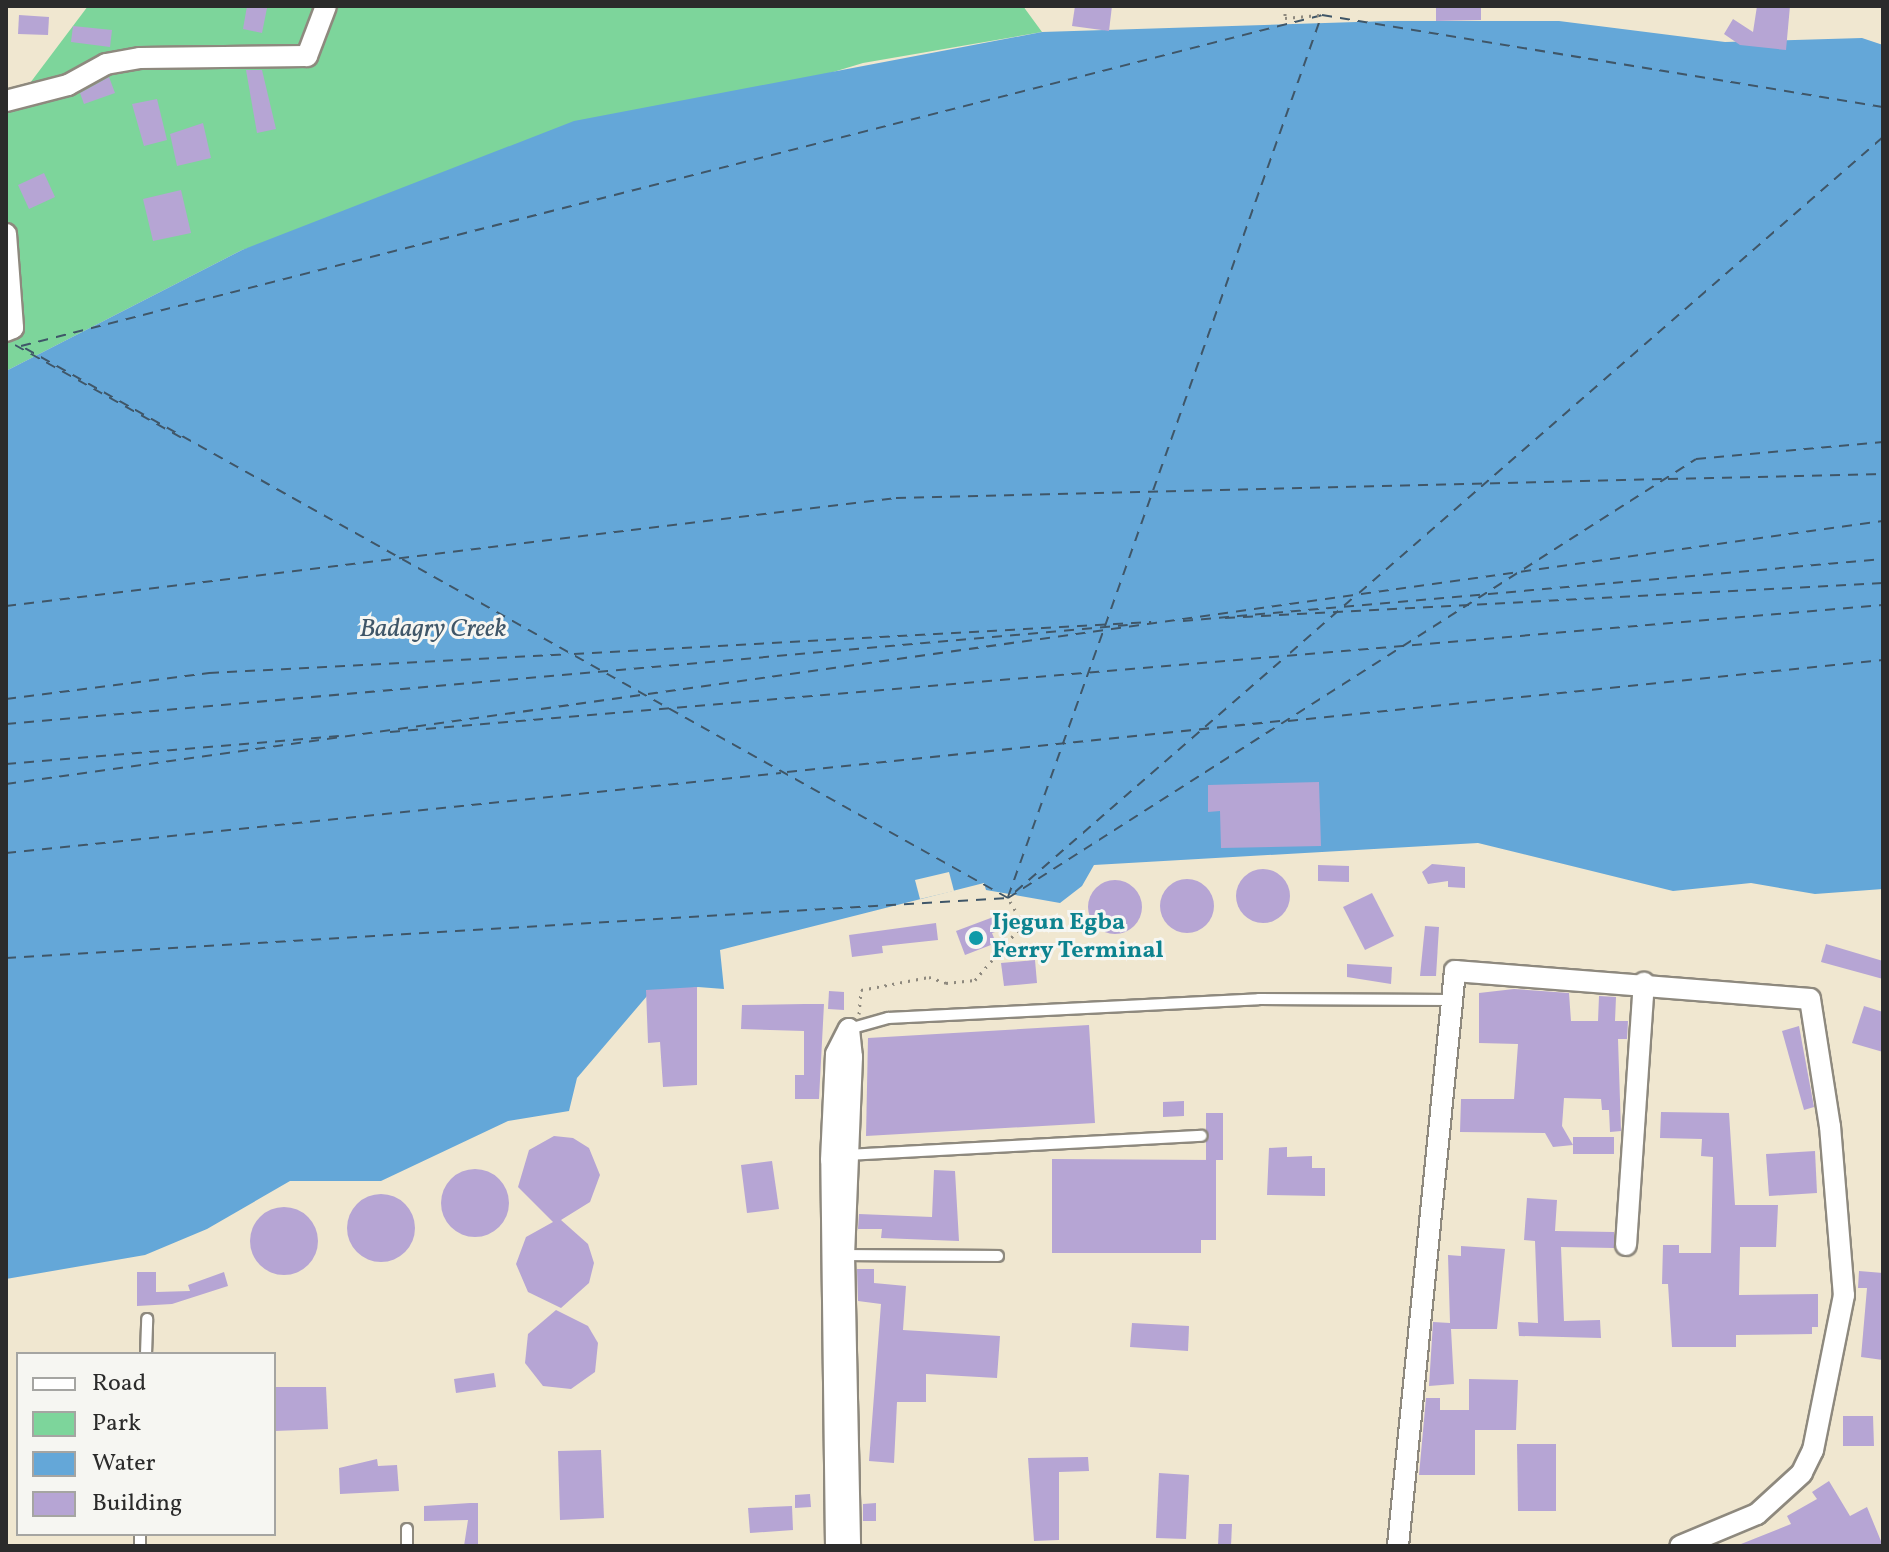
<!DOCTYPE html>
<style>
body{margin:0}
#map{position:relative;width:1889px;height:1552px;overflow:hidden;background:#f0e7d0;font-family:Vollkorn,serif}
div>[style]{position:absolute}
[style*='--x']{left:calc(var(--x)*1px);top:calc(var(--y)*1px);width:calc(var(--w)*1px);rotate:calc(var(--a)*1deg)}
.green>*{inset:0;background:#7dd59b}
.water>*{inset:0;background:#64a7d8}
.pier>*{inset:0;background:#f0e7d0}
.ferry>*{height:2px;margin-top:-1px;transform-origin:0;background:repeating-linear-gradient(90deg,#3f5668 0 10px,transparent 0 18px)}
.building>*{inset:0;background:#b6a5d4}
.round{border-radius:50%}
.path>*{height:3px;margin-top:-1.5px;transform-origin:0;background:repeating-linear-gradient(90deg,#8e897e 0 2px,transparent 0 8px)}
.roads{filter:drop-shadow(2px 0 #8e897e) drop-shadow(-2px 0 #8e897e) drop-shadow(0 2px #8e897e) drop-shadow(0 -2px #8e897e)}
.service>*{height:10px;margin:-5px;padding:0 5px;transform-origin:5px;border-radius:5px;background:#fff}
.minor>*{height:20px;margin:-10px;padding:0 10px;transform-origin:10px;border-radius:10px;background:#fff}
.dots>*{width:22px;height:22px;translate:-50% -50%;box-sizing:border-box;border:4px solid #f6f6f2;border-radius:50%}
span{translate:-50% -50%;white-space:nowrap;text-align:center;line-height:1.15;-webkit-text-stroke:6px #f6f6f2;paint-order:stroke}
.culture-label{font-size:24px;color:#0d838f;font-weight:700}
.left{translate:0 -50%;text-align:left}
.water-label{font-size:26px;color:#3f5668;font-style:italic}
.frame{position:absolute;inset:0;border:8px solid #2b2b2b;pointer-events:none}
.legend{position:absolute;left:16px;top:1352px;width:260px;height:184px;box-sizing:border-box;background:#f6f6f2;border:2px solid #a5a5a2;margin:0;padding:10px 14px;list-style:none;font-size:24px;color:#2b2b2b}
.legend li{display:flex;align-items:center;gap:16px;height:40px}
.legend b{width:40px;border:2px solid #a5a5a2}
</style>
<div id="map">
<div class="green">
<div style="clip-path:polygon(88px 6px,1023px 6px,1042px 32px,863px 63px,242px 250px,6px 371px,6px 105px,18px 99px)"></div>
</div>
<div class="water">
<div style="clip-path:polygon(1388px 21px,1559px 21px,1725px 42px,1862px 38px,1883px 45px,1883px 889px,1815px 894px,1751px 883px,1673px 891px,1478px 843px,1094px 865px,1082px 886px,1060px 903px,986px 890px,984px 883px,720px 950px,724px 989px,698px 987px,647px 996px,577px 1078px,569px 1111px,508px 1121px,381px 1181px,290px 1181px,207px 1229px,145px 1255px,6px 1279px,6px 371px,242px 250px,574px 121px,1042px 32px)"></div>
</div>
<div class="pier">
<div style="clip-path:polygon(949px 872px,954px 891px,920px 899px,915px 880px)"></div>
</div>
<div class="ferry">
<div style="--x:15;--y:345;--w:196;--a:29.1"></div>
<div style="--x:1668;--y:479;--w:215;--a:-1.3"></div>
<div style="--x:1359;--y:593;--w:695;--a:-41.03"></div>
<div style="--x:6;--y:606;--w:897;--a:-6.92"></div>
<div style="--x:896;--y:498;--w:766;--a:-1.42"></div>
<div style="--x:1225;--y:618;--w:659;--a:-3.04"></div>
<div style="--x:1183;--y:621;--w:703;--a:-5.06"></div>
<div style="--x:1105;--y:626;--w:646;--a:-70.47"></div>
<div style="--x:1290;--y:653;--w:85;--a:-41.2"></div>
<div style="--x:574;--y:654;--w:578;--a:-3.17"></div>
<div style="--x:6;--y:699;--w:205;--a:-7.3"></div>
<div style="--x:209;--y:673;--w:360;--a:-3"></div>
<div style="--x:1288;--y:721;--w:598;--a:-5.85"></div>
<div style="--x:6;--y:724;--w:1126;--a:-5.04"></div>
<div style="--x:390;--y:732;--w:1498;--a:-4.86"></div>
<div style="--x:6;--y:764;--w:334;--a:-4.8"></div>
<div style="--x:787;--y:772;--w:498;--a:-5.9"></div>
<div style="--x:6;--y:784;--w:1895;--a:-7.98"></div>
<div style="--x:6;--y:853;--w:779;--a:-5.89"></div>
<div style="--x:1015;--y:892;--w:358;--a:-41"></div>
<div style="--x:1008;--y:897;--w:282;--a:-70.3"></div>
<div style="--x:1008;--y:898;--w:1131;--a:-150.78"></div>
<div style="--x:21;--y:346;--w:1342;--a:-14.27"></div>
<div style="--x:1322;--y:15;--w:568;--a:9.31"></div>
<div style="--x:6;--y:958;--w:1004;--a:-3.43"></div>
<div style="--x:1008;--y:898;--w:816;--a:-32.54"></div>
<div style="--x:1696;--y:459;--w:188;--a:-5.2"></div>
</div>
<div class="building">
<div style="clip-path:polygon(247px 6px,267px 8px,262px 33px,243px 29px)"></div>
<div style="clip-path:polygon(1075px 6px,1112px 6px,1109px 31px,1072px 26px)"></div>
<div style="clip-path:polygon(1436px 6px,1481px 6px,1481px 20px,1436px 21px)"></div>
<div style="clip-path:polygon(1757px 6px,1790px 6px,1786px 50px,1740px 45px,1724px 34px,1733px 19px,1753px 32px)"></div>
<div style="clip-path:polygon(19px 15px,49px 17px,48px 35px,18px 34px)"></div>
<div style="clip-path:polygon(73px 26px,112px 30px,110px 47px,71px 42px)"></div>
<div style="clip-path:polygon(246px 70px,262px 70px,276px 129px,257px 133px)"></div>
<div style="clip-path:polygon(109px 77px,115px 93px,84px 104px,80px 93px)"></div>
<div style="clip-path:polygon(157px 99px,167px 140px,144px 146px,132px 104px)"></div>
<div style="clip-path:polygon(203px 123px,211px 158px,177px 166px,170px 134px)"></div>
<div style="clip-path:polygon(44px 173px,55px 197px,29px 209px,18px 185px)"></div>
<div style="clip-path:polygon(181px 190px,191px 233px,153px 241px,143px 199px)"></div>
<div style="clip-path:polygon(1319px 782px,1321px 846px,1221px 848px,1220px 811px,1208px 812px,1208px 785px)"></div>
<div style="clip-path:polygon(1432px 864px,1465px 867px,1465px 888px,1448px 887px,1448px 881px,1428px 884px,1422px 872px)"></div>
<div style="clip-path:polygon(1318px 865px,1349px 866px,1349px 882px,1318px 881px)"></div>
<div class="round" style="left:1236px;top:869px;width:54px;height:54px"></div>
<div class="round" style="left:1160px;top:879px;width:54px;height:54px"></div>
<div class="round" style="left:1088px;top:880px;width:54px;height:54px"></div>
<div style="clip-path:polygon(1372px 893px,1394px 936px,1365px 950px,1343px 907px)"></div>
<div style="clip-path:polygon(996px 916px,1001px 930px,992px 933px,996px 943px,965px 955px,956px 931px)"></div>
<div style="clip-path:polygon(936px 923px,938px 940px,882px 946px,883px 953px,852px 957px,849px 935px)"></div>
<div style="clip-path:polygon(1425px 926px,1439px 927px,1436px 976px,1420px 976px)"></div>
<div style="clip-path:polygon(1826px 944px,1883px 961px,1883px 979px,1821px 962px)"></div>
<div style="clip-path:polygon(1035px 960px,1037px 983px,1004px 986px,1001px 963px)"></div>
<div style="clip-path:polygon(1347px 964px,1392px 967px,1391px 984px,1347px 977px)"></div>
<div style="clip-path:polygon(697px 987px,697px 1085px,663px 1087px,660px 1042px,648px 1043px,646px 990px)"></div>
<div style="clip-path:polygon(1514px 989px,1569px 993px,1571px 1021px,1598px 1021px,1599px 996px,1616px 997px,1615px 1021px,1628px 1021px,1627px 1039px,1618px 1039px,1621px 1131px,1610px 1132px,1609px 1110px,1602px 1110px,1601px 1099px,1564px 1098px,1562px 1126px,1573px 1145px,1573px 1137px,1614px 1137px,1614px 1154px,1573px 1154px,1573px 1145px,1553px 1147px,1545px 1133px,1460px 1132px,1461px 1099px,1514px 1099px,1518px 1044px,1479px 1043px,1479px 993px)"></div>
<div style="clip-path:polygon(829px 991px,844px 992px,844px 1010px,828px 1009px)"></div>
<div style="clip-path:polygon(805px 1004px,824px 1004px,819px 1099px,795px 1099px,795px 1075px,804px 1075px,804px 1031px,741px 1029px,742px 1005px)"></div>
<div style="clip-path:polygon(1864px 1006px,1883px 1012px,1883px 1052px,1852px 1043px)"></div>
<div style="clip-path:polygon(1089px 1025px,1095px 1123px,866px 1136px,868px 1038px)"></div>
<div style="clip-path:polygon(1799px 1026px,1814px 1107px,1804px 1110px,1782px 1031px)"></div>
<div style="clip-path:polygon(1184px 1101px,1184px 1116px,1163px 1117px,1163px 1102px)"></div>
<div style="clip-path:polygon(1661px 1112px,1729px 1113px,1735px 1205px,1778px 1205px,1776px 1247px,1740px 1247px,1739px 1295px,1818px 1294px,1818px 1327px,1812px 1327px,1812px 1334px,1736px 1335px,1736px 1347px,1672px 1347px,1668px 1284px,1662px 1284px,1663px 1245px,1679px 1245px,1679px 1253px,1711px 1253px,1713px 1157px,1701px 1156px,1702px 1139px,1660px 1138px)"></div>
<div style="clip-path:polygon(1206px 1113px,1223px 1113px,1223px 1160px,1206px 1160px)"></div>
<div style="clip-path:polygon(554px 1136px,573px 1138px,589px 1148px,600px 1175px,590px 1202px,561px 1220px,588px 1244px,594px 1263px,589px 1283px,561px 1308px,528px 1292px,516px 1264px,526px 1237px,553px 1222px,518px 1187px,529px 1150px)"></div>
<div style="clip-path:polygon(1287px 1147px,1287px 1157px,1312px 1156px,1312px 1168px,1325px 1168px,1325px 1196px,1267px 1195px,1269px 1148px)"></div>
<div style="clip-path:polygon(1815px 1151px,1817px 1193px,1769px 1196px,1766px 1154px)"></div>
<div style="clip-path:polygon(1052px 1159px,1216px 1160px,1216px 1240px,1201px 1240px,1201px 1253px,1052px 1253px)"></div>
<div style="clip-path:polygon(772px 1161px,779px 1209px,747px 1213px,741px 1165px)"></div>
<div class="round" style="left:441px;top:1169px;width:68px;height:68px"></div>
<div style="clip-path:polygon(934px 1170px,955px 1171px,959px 1241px,881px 1238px,882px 1229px,858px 1229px,859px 1214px,932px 1217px)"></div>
<div class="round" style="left:347px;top:1194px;width:68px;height:68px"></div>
<div style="clip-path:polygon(1527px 1198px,1557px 1200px,1555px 1231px,1614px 1232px,1614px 1248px,1561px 1247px,1564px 1321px,1600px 1320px,1601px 1338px,1519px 1336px,1518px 1322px,1538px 1323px,1535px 1241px,1524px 1240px)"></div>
<div class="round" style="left:250px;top:1207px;width:68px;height:68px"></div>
<div style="clip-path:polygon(1461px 1246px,1505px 1249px,1497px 1329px,1451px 1329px,1454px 1384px,1429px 1386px,1433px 1322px,1450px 1323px,1448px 1255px,1461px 1256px)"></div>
<div style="clip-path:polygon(857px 1269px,874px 1269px,874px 1283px,906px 1286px,903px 1330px,1000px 1336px,997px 1378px,926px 1374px,926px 1402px,897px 1402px,894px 1463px,869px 1461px,881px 1304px,858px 1301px)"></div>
<div style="clip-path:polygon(1859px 1271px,1883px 1273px,1883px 1360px,1861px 1357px,1867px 1288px,1858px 1288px)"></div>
<div style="clip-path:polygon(137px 1272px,156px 1272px,156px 1292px,190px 1291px,188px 1285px,224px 1272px,228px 1286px,172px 1304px,137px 1306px)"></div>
<div style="clip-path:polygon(556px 1310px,588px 1326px,598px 1343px,595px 1372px,571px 1389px,543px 1386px,525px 1363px,528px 1334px)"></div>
<div style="clip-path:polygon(1132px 1323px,1189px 1326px,1188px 1351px,1130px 1347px)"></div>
<div style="clip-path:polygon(494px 1373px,496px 1387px,456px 1393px,454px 1379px)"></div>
<div style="clip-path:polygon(1469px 1379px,1518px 1380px,1516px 1430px,1475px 1430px,1475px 1475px,1419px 1475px,1426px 1398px,1440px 1398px,1440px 1410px,1469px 1410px)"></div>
<div style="clip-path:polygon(274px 1387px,326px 1387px,328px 1429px,274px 1431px)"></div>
<div style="clip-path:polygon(1843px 1416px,1873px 1416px,1874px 1446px,1843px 1446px)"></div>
<div style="clip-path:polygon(1517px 1444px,1556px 1444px,1556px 1511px,1518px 1511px)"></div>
<div style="clip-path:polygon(601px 1450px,604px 1518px,560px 1520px,558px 1451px)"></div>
<div style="clip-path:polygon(1088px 1457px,1089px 1471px,1059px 1472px,1059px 1540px,1034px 1541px,1028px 1458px)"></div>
<div style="clip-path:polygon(377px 1459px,378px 1466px,397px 1465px,399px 1491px,340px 1494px,339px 1468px)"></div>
<div style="clip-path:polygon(1159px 1473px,1189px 1475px,1186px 1539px,1156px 1538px)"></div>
<div style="clip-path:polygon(1829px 1481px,1850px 1516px,1867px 1507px,1883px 1546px,1736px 1546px,1791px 1524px,1787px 1516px,1817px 1499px,1812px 1492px)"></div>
<div style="clip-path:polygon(810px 1494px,811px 1507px,795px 1508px,795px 1495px)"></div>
<div style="clip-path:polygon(470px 1503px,478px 1503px,478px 1546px,464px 1546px,468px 1520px,424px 1521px,424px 1506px)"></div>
<div style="clip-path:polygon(876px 1503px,876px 1521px,863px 1521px,863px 1504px)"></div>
<div style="clip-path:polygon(792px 1506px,793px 1530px,750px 1533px,748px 1508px)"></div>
<div style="clip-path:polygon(1219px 1524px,1232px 1524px,1231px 1546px,1218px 1546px)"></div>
</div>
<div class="path">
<div style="--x:1285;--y:6;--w:12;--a:90"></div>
<div style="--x:1285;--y:18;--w:37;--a:-5"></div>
<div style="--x:859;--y:1014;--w:24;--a:-85"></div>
<div style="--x:861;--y:990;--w:69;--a:-10.8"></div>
<div style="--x:929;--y:977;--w:18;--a:19"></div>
<div style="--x:946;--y:983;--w:29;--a:-6"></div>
<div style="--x:975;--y:980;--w:74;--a:-49.4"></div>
<div style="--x:1023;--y:924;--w:30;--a:-120"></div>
</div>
<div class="roads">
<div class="service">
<div style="--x:849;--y:1029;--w:41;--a:-15.8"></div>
<div style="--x:888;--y:1018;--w:371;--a:-2.9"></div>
<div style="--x:1259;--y:999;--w:193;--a:0.3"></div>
<div style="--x:847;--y:1155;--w:355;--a:-3.1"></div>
<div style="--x:844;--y:1255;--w:154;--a:0.4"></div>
<div style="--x:146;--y:1354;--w:35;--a:-88"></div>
<div style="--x:140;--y:1546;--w:12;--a:-90"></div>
<div style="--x:407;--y:1546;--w:17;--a:-90"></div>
</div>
<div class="minor">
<div style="--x:6;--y:101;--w:64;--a:-14.5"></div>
<div style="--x:68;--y:85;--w:43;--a:-28.9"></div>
<div style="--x:106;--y:64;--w:35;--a:-10"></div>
<div style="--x:140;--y:58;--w:167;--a:-0.7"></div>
<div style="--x:307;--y:56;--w:53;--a:-69.2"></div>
<div style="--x:6;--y:234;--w:94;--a:85.7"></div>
<div style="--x:13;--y:328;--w:8;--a:157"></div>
<div style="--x:849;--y:1029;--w:28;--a:84"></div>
<div style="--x:852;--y:1057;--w:198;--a:92.3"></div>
<div style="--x:844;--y:1255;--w:291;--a:88.8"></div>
<div style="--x:1626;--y:1245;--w:263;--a:-86.1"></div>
<div style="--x:836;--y:1546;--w:386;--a:-90.7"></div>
<div style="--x:831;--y:1160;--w:106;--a:-87.3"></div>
<div style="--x:836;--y:1054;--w:28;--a:-63"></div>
<div style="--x:1398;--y:1546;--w:578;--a:-84.34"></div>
<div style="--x:1455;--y:971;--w:356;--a:4.5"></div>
<div style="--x:1810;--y:999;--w:129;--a:81.1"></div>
<div style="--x:1830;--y:1126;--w:170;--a:85.3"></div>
<div style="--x:1844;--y:1295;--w:158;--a:101.3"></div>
<div style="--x:1813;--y:1450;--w:25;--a:116"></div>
<div style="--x:1802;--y:1473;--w:61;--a:137.7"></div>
<div style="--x:1757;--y:1514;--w:83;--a:157.4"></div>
</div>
</div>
<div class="dots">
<div style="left:976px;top:938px;background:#0f9aa8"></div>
</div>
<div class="culture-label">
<span class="left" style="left:992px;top:938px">Ijegun Egba<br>Ferry Terminal</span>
</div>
<div class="water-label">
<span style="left:433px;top:630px">Badagry Creek</span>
</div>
<div class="frame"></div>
<ul class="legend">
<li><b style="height:10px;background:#fff"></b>Road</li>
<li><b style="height:22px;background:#7dd59b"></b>Park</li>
<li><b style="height:22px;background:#64a7d8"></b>Water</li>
<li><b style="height:22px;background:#b6a5d4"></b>Building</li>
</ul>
</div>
